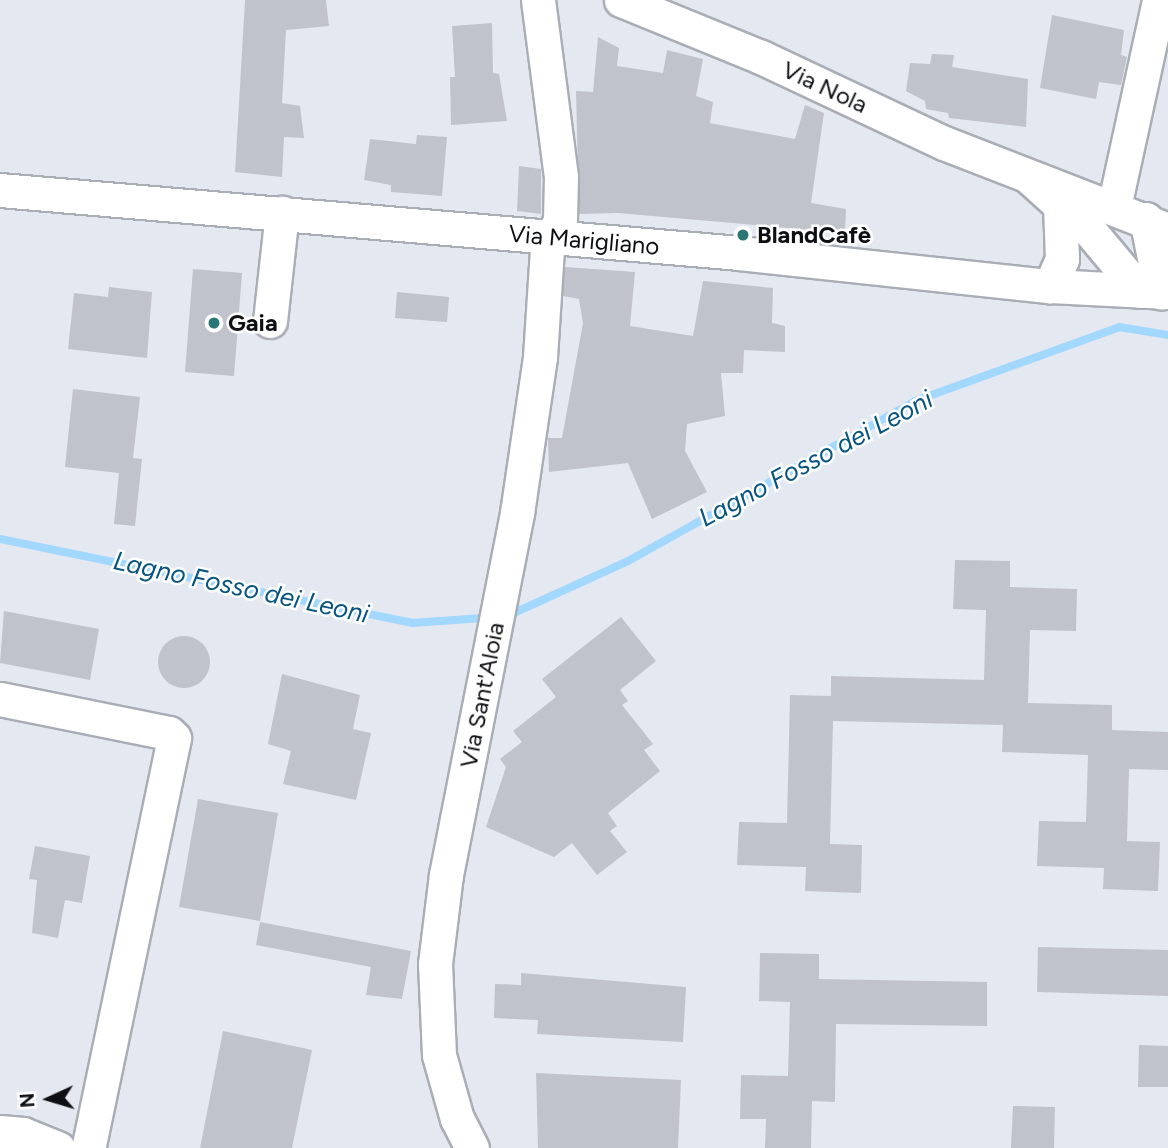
<!DOCTYPE html>
<meta charset="utf-8">
<style>
body{margin:0}
#map{position:relative;width:1168px;height:1148px;overflow:hidden;background:#e4e8f1;font-family:Figtree,sans-serif}
div>[style]{position:absolute}
[style*='--x']{left:calc(var(--x)*1px);top:calc(var(--y)*1px);width:calc(var(--w)*1px);rotate:calc(var(--a)*1deg)}
.stream>*{height:8px;margin:-4px;padding:0 4px;transform-origin:4px;border-radius:4px;background:#a2d7fe}
.building>*{inset:0;background:#c0c3cc}
.round{border-radius:50%}
.roads{filter:drop-shadow(2px 0 #a9adb5) drop-shadow(-2px 0 #a9adb5) drop-shadow(0 2px #a9adb5) drop-shadow(0 -2px #a9adb5)}
.minor>*{height:33px;margin:-16.5px;padding:0 16.5px;transform-origin:16.5px;border-radius:16.5px;background:#fff}
.dots>*{width:19px;height:19px;translate:-50% -50%;box-sizing:border-box;border:4px solid #fff;border-radius:50%}
span{translate:-50% -50%;white-space:nowrap;text-align:center;line-height:1.15;-webkit-text-stroke:5px #fff;paint-order:stroke}
.street-label{font-size:24px;color:#0e0f12}
.poi-label{font-size:24px;color:#0e0f12;font-weight:700}
.left{translate:0 -50%;text-align:left}
.water-label{font-size:26px;color:#07547e;font-style:italic}
.north{position:absolute;left:14px;top:1064px;width:70px;height:70px;-webkit-text-stroke:5px #fff;paint-order:stroke;rotate:266deg;font-size:19px;font-weight:700;line-height:28px;text-align:center;color:#0e0f12}
.north::after{content:'';display:block;margin:auto;width:24px;height:32px;background:#0e0f12;clip-path:polygon(50% 0,100% 100%,50% 72%,0 100%)}
</style>
<div id="map">
<div class="stream">
<div style="--x:0;--y:539;--w:420;--a:11.5"></div>
<div style="--x:412;--y:623;--w:71;--a:-4"></div>
<div style="--x:514;--y:613;--w:125;--a:-24.5"></div>
<div style="--x:628;--y:561;--w:329;--a:-29.1"></div>
<div style="--x:915;--y:401;--w:217;--a:-19.9"></div>
<div style="--x:1119;--y:327;--w:50;--a:9.3"></div>
</div>
<div class="building">
<div style="clip-path:polygon(245px 0,326px 0,329px 26px,286px 30px,282px 103px,300px 106px,304px 138px,284px 137px,282px 177px,235px 172px)"></div>
<div style="clip-path:polygon(1052px 15px,1124px 30px,1121px 55px,1127px 57px,1121px 85px,1099px 82px,1096px 99px,1040px 88px)"></div>
<div style="clip-path:polygon(492px 23px,493px 73px,499px 74px,507px 121px,451px 125px,450px 77px,455px 77px,452px 26px)"></div>
<div style="clip-path:polygon(598px 37px,619px 48px,617px 66px,663px 73px,667px 50px,703px 59px,696px 96px,713px 102px,710px 123px,795px 139px,805px 105px,824px 113px,811px 203px,846px 209px,845px 233px,618px 213px,579px 214px,576px 91px,593px 92px)"></div>
<div style="clip-path:polygon(932px 54px,954px 55px,952px 67px,1028px 79px,1026px 127px,949px 118px,948px 113px,926px 109px,925px 101px,906px 91px,910px 63px,930px 64px)"></div>
<div style="clip-path:polygon(417px 135px,447px 137px,442px 196px,391px 192px,391px 185px,364px 180px,370px 139px,416px 144px)"></div>
<div style="clip-path:polygon(519px 166px,541px 169px,541px 214px,517px 211px)"></div>
<div style="clip-path:polygon(565px 267px,635px 272px,630px 326px,693px 336px,703px 281px,773px 288px,772px 323px,785px 326px,785px 352px,744px 350px,743px 373px,721px 373px,725px 416px,687px 424px,685px 451px,707px 492px,652px 519px,628px 463px,549px 472px,548px 438px,562px 438px,583px 323px,579px 299px,563px 296px)"></div>
<div style="clip-path:polygon(193px 269px,242px 273px,234px 376px,185px 372px)"></div>
<div style="clip-path:polygon(109px 287px,152px 292px,147px 358px,68px 349px,74px 293px,108px 297px)"></div>
<div style="clip-path:polygon(397px 292px,449px 297px,447px 322px,395px 318px)"></div>
<div style="clip-path:polygon(73px 389px,140px 397px,133px 458px,142px 459px,135px 526px,114px 524px,119px 473px,65px 467px)"></div>
<div style="clip-path:polygon(955px 560px,1010px 561px,1010px 587px,1077px 589px,1076px 631px,1030px 630px,1028px 703px,1112px 705px,1112px 730px,1168px 732px,1168px 770px,1129px 769px,1127px 841px,1160px 842px,1158px 891px,1103px 889px,1104px 868px,1037px 866px,1039px 821px,1086px 822px,1088px 755px,1002px 752px,1003px 725px,833px 721px,830px 844px,862px 845px,861px 893px,805px 891px,806px 867px,737px 865px,739px 822px,787px 823px,790px 695px,831px 696px,831px 676px,984px 680px,986px 610px,953px 609px)"></div>
<div style="clip-path:polygon(4px 611px,99px 629px,90px 680px,0 663px)"></div>
<div style="clip-path:polygon(621px 617px,656px 661px,620px 690px,628px 701px,622px 705px,653px 744px,644px 750px,660px 771px,608px 813px,617px 826px,610px 831px,627px 852px,597px 875px,572px 843px,554px 857px,486px 827px,506px 767px,500px 759px,522px 742px,513px 731px,556px 697px,542px 679px)"></div>
<div class="round" style="left:158px;top:636px;width:52px;height:52px"></div>
<div style="clip-path:polygon(282px 674px,360px 695px,353px 729px,371px 733px,356px 800px,283px 784px,291px 751px,268px 744px)"></div>
<div style="clip-path:polygon(198px 799px,278px 813px,260px 921px,179px 907px)"></div>
<div style="clip-path:polygon(35px 846px,90px 856px,82px 903px,65px 900px,58px 938px,32px 933px,37px 880px,29px 879px)"></div>
<div style="clip-path:polygon(260px 922px,411px 951px,402px 999px,366px 995px,371px 967px,256px 945px)"></div>
<div style="clip-path:polygon(1038px 947px,1168px 950px,1168px 996px,1037px 992px)"></div>
<div style="clip-path:polygon(760px 953px,819px 954px,819px 979px,987px 982px,987px 1026px,836px 1024px,835px 1102px,812px 1101px,811px 1148px,765px 1148px,766px 1119px,740px 1119px,741px 1075px,788px 1076px,790px 1002px,759px 1001px)"></div>
<div style="clip-path:polygon(521px 973px,686px 987px,683px 1042px,537px 1034px,538px 1020px,494px 1018px,495px 984px,521px 985px)"></div>
<div style="clip-path:polygon(223px 1031px,312px 1050px,292px 1148px,200px 1148px)"></div>
<div style="clip-path:polygon(1139px 1045px,1168px 1046px,1168px 1087px,1138px 1087px)"></div>
<div style="clip-path:polygon(536px 1073px,681px 1080px,678px 1148px,538px 1148px)"></div>
<div style="clip-path:polygon(1013px 1106px,1055px 1107px,1054px 1148px,1011px 1148px)"></div>
</div>
<div class="roads">
<div class="minor">
<div style="--x:621;--y:0;--w:151;--a:22.2"></div>
<div style="--x:761;--y:57;--w:202;--a:25.2"></div>
<div style="--x:944;--y:143;--w:240;--a:21.2"></div>
<div style="--x:1030;--y:178;--w:40;--a:42"></div>
<div style="--x:1060;--y:205;--w:54;--a:87.9"></div>
<div style="--x:1062;--y:259;--w:30;--a:114"></div>
<div style="--x:0;--y:190;--w:742;--a:4.87"></div>
<div style="--x:739;--y:253;--w:313;--a:6.1"></div>
<div style="--x:1050;--y:286;--w:118;--a:2.9"></div>
<div style="--x:1060;--y:205;--w:23;--a:34"></div>
<div style="--x:1079;--y:218;--w:95;--a:50.1"></div>
<div style="--x:1114;--y:207;--w:212;--a:-77.7"></div>
<div style="--x:1146;--y:219;--w:75;--a:78.4"></div>
<div style="--x:270;--y:321;--w:109;--a:-83.7"></div>
<div style="--x:0;--y:699;--w:172;--a:11.4"></div>
<div style="--x:169;--y:733;--w:7;--a:45"></div>
<div style="--x:174;--y:738;--w:419;--a:101.8"></div>
<div style="--x:0;--y:1132;--w:23;--a:5"></div>
<div style="--x:23;--y:1134;--w:38;--a:22"></div>
<div style="--x:472;--y:1148;--w:33;--a:-117"></div>
<div style="--x:457;--y:1119;--w:66;--a:-105.7"></div>
<div style="--x:439;--y:1055;--w:91;--a:-92.5"></div>
<div style="--x:435;--y:964;--w:90;--a:-83"></div>
<div style="--x:446;--y:875;--w:369;--a:-78.9"></div>
<div style="--x:517;--y:513;--w:158;--a:-81.6"></div>
<div style="--x:540;--y:357;--w:109;--a:-86.3"></div>
<div style="--x:547;--y:248;--w:31;--a:-65"></div>
<div style="--x:560;--y:220;--w:43;--a:-88.7"></div>
<div style="--x:561;--y:177;--w:178;--a:-97.4"></div>
</div>
</div>
<div class="dots">
<div style="left:743px;top:235px;background:#2b7575"></div>
<div style="left:214px;top:323px;background:#2b7575"></div>
</div>
<div class="street-label">
<span style="left:825px;top:87px;rotate:25deg">Via Nola</span>
<span style="left:584px;top:240px;rotate:5deg">Via Marigliano</span>
<span style="left:482px;top:695px;rotate:-79deg">Via Sant'Aloia</span>
</div>
<div class="poi-label">
<span class="left" style="left:757px;top:235px">BlandCafè</span>
<span class="left" style="left:228px;top:323px">Gaia</span>
</div>
<div class="water-label">
<span style="left:816px;top:459px;rotate:-28deg">Lagno Fosso dei Leoni</span>
<span style="left:241px;top:588px;rotate:12deg">Lagno Fosso dei Leoni</span>
</div>
<div class="north">N</div>
</div>
